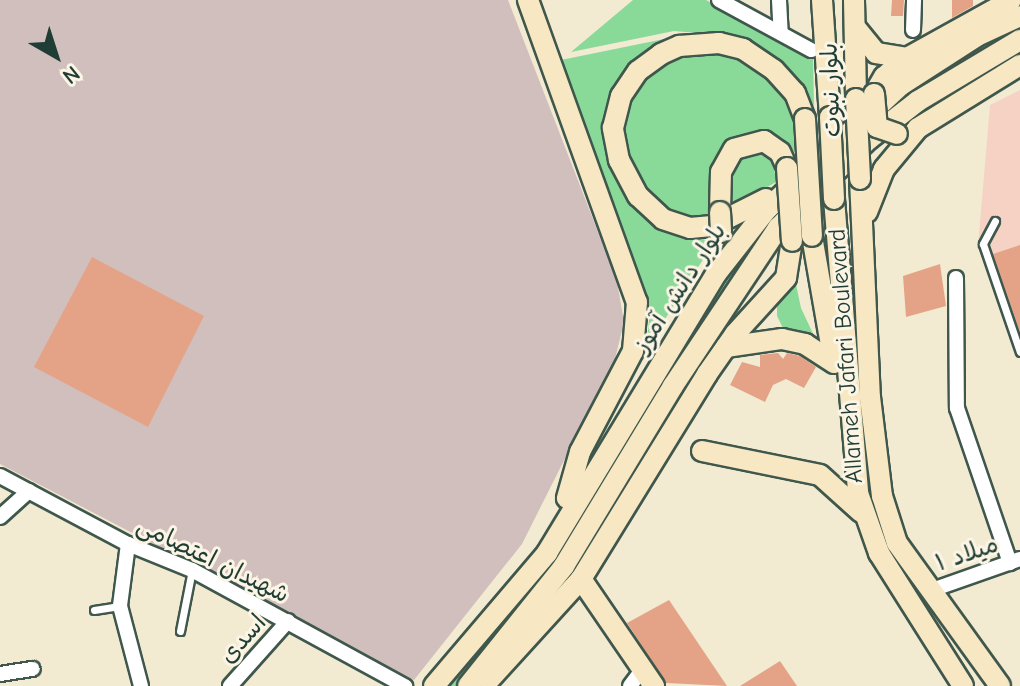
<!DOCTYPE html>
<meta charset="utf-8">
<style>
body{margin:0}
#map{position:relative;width:1020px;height:686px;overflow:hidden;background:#f2ebd2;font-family:"Comic Neue","Playpen Sans Arabic",sans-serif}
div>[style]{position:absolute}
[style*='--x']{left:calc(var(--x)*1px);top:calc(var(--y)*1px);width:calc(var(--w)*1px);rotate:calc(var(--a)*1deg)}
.built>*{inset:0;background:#f6d2c4}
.industrial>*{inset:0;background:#d1bfbe}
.green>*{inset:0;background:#89d999}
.building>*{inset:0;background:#e4a386}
.roads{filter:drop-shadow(2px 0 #3f574c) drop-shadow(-2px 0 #3f574c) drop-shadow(0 2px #3f574c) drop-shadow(0 -2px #3f574c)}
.service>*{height:7px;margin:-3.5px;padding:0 3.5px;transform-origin:3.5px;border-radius:3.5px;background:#fff}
.minor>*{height:14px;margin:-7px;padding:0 7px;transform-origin:7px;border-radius:7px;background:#fff}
.secondary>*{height:20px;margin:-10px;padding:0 10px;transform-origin:10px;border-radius:10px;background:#f7e8c3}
.bridges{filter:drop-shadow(2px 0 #3f574c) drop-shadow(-2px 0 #3f574c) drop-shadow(0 2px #3f574c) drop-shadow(0 -2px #3f574c)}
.secondary-bridge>*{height:20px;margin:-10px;padding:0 10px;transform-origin:10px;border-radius:10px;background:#f7e8c3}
span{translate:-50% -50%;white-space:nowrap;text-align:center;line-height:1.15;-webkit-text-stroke:6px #fcf5e5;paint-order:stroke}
.street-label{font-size:24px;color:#1f3d34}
.north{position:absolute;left:16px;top:16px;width:80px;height:80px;-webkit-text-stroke:6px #fcf5e5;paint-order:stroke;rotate:141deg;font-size:22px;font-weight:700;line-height:32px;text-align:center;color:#1f3d34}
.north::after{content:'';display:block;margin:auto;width:28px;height:36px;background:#1f3d34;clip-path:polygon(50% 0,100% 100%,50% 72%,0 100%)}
</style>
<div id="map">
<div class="built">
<div style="clip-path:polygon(1020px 90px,1020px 355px,978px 246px,990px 105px)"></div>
</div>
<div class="industrial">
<div style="clip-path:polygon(0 0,508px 0,617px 281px,624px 322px,615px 359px,522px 544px,414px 680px,0 464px)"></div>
</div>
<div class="green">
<div style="clip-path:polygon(633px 0,706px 0,813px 54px,814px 106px,800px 87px,721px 35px,674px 31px,571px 52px)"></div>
<div style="clip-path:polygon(664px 39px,640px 56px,612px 92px,604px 124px,613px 169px,626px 196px,652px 222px,709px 241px,709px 250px,646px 349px,650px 311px,644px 288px,561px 60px)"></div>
<div style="clip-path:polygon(719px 51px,765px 71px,783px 93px,798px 131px,797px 155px,782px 138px,763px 130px,727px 143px,712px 164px,711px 219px,701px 221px,671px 213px,652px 197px,631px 162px,623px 128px,627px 103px,648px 73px,679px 55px)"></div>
<div style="clip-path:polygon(754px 151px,773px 160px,776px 182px,729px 210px,732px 175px,745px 154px)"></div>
<div style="clip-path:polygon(769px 219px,773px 225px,703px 319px,557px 565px,459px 686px,445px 686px)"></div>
<div style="clip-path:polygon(794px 275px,801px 308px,816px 340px,785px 332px,777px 316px,777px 299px)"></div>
</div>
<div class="building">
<div style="clip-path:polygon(892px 0,904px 0,903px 16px,891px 16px)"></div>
<div style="clip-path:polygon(952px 0,973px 0,973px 6px,952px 18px)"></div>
<div style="clip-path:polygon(1020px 245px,1020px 332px,993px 254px)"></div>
<div style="clip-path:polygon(92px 257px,204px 316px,148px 427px,34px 367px)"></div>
<div style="clip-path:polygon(940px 264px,946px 306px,906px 317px,903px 276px)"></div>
<div style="clip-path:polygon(778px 353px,783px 359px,787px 353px,800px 356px,816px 367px,804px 388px,786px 379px,773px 385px,765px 402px,730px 385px,742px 362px,760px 367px,760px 355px)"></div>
<div style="clip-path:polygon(669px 600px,727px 686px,666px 683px,627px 623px)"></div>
<div style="clip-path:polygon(780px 661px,797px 686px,740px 686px)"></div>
</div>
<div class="roads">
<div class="service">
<div style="--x:995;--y:221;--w:26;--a:118"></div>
<div style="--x:983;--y:244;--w:114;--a:71.1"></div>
<div style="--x:94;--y:610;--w:26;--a:-9"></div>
<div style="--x:180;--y:631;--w:62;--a:-78.9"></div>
</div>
<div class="minor">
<div style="--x:719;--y:0;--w:105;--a:28.5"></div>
<div style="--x:779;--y:0;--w:33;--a:87"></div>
<div style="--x:913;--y:30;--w:30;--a:-88"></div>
<div style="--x:956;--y:278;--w:130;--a:89.6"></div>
<div style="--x:957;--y:408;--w:164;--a:71.1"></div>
<div style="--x:0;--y:476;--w:145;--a:28"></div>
<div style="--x:128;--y:544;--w:69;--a:22.1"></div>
<div style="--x:192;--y:570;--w:243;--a:28.6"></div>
<div style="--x:0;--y:517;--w:39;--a:-42"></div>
<div style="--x:128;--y:544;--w:63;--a:97.4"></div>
<div style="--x:120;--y:606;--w:83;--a:75.3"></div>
<div style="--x:929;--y:591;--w:96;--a:-19.4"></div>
<div style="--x:0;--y:674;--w:33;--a:-9"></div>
<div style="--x:230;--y:686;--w:87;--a:-48.3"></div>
<div style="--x:630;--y:686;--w:21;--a:-53"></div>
</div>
<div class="secondary">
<div style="--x:528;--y:0;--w:321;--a:70.2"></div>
<div style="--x:637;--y:302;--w:49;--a:94.7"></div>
<div style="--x:633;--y:351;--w:114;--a:117.7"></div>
<div style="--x:580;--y:452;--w:48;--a:105.8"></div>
<div style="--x:822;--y:0;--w:117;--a:86.1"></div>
<div style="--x:854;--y:0;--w:99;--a:88.8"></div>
<div style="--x:855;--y:27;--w:33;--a:51"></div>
<div style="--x:876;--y:53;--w:31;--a:9"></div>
<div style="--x:874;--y:94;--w:20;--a:-60"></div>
<div style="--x:884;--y:77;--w:30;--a:-40"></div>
<div style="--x:907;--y:58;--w:119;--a:-29.1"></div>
<div style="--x:860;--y:179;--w:218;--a:87.4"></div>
<div style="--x:870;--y:397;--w:100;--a:83.1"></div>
<div style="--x:882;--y:496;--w:49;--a:72.3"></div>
<div style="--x:897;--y:543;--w:176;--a:54.2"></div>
<div style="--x:766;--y:199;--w:60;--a:153.4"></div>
<div style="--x:712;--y:226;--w:22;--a:175"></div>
<div style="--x:690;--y:228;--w:28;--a:-162"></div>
<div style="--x:663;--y:219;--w:34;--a:-137"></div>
<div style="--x:638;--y:196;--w:41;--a:-117.8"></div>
<div style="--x:619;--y:160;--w:33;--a:-101"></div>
<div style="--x:613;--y:128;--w:33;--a:-76"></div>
<div style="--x:621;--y:96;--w:30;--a:-56"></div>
<div style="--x:638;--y:71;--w:29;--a:-36"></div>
<div style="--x:661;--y:54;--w:20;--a:-24"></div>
<div style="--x:679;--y:46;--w:40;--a:-4.3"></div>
<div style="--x:719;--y:43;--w:25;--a:14"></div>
<div style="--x:743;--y:49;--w:37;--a:34"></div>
<div style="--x:774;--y:70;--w:31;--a:48"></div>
<div style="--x:795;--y:93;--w:28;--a:69"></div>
<div style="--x:834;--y:199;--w:295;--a:85.3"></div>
<div style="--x:858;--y:493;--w:64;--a:70.7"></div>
<div style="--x:879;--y:553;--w:157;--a:57.7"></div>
<div style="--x:720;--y:212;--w:40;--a:-88.6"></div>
<div style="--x:721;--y:172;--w:26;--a:-61"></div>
<div style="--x:734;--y:149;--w:31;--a:-15"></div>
<div style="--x:764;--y:141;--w:19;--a:35"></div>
<div style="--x:780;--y:152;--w:17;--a:66"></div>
<div style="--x:867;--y:212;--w:46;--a:-68.4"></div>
<div style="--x:884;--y:169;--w:53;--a:-50.3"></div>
<div style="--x:918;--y:128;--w:120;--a:-31.7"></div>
<div style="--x:812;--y:236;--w:128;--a:80.1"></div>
<div style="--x:726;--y:347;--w:57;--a:-8.1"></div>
<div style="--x:782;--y:339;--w:24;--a:12"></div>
<div style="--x:805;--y:344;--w:35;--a:33"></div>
<div style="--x:702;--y:451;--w:120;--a:11.5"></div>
<div style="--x:820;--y:475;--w:55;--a:42.1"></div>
<div style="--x:581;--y:579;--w:130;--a:55.7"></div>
<div style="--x:489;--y:680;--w:137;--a:-47.7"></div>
<div style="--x:581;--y:579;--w:241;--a:-58.4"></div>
<div style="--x:707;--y:374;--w:49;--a:-55"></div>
<div style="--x:735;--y:334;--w:76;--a:-47.7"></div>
<div style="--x:786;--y:278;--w:37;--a:-81"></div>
<div style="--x:434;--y:686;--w:175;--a:-49.6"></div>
<div style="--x:547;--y:553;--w:326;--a:-58.8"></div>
<div style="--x:716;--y:274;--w:83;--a:-51.9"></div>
<div style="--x:767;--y:209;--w:183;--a:-42.8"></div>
<div style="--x:901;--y:85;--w:90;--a:-32.8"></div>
<div style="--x:977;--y:36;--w:47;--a:-24.9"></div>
<div style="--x:468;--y:686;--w:154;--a:-51.3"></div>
<div style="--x:564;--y:566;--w:210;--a:-58.8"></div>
<div style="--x:673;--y:386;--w:190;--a:-56.4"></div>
<div style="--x:778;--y:228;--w:127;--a:-44.4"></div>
<div style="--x:869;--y:139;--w:62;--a:-37.8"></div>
<div style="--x:918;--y:101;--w:119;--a:-30.9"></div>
</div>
</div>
<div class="bridges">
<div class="secondary-bridge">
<div style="--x:874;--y:94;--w:33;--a:85"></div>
<div style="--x:877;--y:127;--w:21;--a:19"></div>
<div style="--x:856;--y:99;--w:80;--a:87.1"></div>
<div style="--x:830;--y:117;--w:82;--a:87.2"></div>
<div style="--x:805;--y:119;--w:117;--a:86.6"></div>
<div style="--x:787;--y:168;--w:73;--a:86.1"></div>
<div style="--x:720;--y:212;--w:20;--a:87"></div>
</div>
</div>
<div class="street-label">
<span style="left:831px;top:90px;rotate:-92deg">بلوار نبوت</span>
<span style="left:680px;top:288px;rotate:-57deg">بلوار دانش آموز</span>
<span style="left:846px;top:356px;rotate:-94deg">Allameh Jafari Boulevard</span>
<span style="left:967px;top:554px;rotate:-19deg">میلاد ۱</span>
<span style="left:213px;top:560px;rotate:26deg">شهیدان اعتصامی</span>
<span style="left:243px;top:639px;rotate:-48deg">اسدی</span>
</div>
<div class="north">N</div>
</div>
